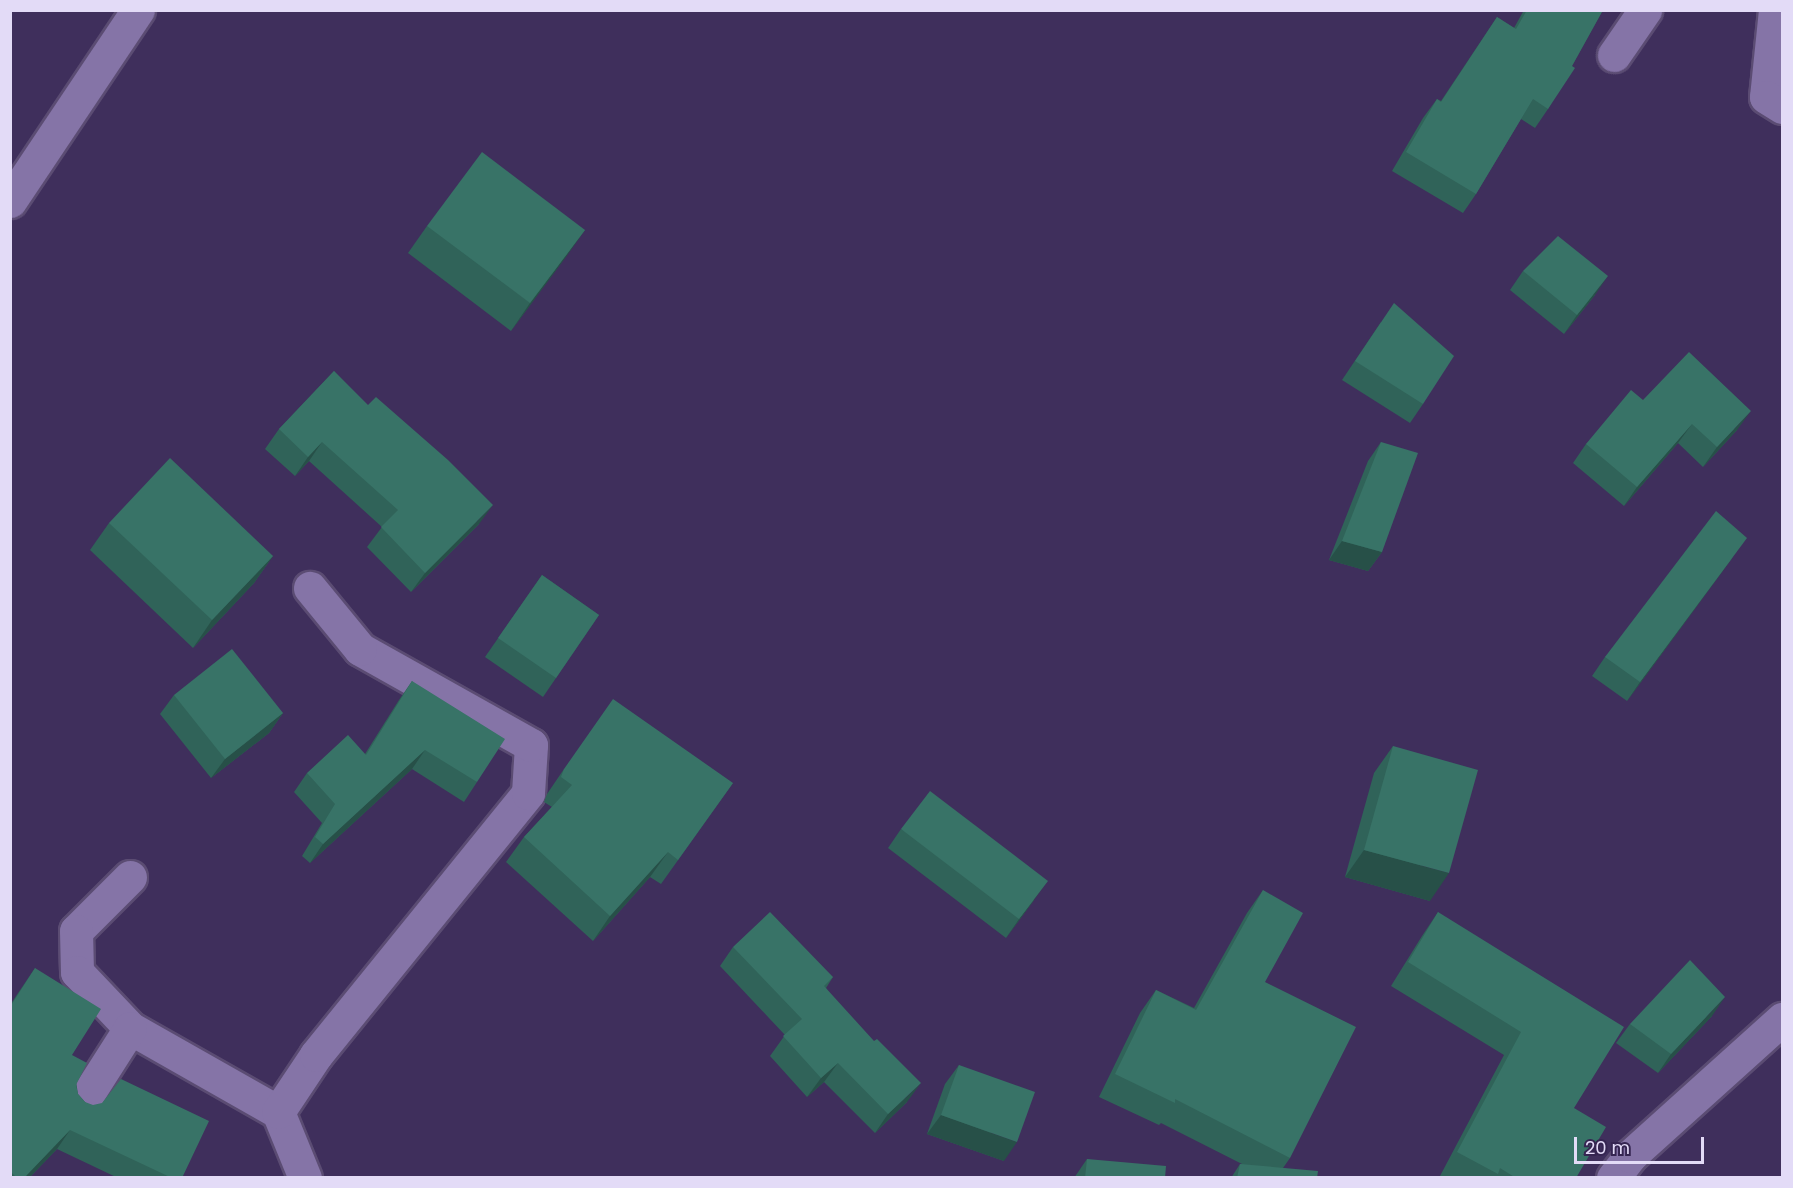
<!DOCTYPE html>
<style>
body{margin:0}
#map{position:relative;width:1793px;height:1188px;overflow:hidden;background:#3f2f5c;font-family:Poppins,sans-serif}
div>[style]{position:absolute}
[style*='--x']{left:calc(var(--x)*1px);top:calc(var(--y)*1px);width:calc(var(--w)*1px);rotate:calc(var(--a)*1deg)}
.roads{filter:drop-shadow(2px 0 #5b4c73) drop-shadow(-2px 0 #5b4c73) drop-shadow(0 2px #5b4c73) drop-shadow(0 -2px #5b4c73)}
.minor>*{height:33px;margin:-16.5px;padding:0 16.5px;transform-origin:16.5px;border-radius:16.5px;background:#8574a7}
.wall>*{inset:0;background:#306359}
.shaded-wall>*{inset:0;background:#275048}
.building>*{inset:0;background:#387367}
span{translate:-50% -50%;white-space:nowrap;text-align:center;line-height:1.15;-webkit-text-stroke:4.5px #352551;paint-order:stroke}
.frame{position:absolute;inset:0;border:12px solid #e3dbf7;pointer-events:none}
.scale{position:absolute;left:1574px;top:1137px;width:130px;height:27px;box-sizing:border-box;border:3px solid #e3dbf7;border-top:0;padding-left:8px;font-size:18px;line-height:21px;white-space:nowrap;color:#e3dbf7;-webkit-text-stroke:4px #352551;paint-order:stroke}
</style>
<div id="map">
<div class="roads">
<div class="minor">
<div style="--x:1775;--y:10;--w:87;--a:95.9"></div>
<div style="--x:1766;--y:97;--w:19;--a:32"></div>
<div style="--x:1614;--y:55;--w:55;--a:-55.4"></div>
<div style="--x:10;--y:201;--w:230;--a:-56.2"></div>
<div style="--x:130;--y:877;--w:76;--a:135"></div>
<div style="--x:76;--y:931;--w:41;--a:88.6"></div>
<div style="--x:77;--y:972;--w:77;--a:46.6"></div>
<div style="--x:130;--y:1028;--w:170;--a:29.6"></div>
<div style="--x:81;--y:1105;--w:91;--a:-57.5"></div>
<div style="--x:305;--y:1178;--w:71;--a:-112.2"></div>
<div style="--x:278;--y:1112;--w:69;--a:-56.3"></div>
<div style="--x:316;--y:1055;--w:337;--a:-51"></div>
<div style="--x:528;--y:793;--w:48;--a:-86.4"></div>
<div style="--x:531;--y:745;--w:196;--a:-150.7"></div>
<div style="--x:360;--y:649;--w:79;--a:-129.3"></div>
<div style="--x:1613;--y:1178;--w:28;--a:-52"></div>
<div style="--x:1630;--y:1156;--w:205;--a:-42"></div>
</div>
</div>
<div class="wall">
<div style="clip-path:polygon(1524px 10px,1603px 10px,1548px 109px,1535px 128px,1521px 119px,1476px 194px,1463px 213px,1392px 171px,1423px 118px,1437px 99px,1441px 101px,1497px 17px,1514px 28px)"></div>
<div style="clip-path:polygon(427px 226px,585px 230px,511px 331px,408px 253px)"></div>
<div style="clip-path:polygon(1523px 271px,1595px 295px,1564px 334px,1510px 290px)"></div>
<div style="clip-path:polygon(1381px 322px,1423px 404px,1410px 423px,1342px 380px)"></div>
<div style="clip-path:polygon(334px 371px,479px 524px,411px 592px,367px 547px,382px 527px,309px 461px,295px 476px,265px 449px,279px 429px)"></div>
<div style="clip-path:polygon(1643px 400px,1737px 430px,1703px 467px,1678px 443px,1624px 506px,1573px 463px,1586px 444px)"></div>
<div style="clip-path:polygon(1381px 442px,1382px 552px,1368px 571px,1329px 560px,1368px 461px)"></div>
<div style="clip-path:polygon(109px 523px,273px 556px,254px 583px,193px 648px,90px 550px)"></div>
<div style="clip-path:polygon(1733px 557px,1627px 701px,1592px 676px,1605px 657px)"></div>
<div style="clip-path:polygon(542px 575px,599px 615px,543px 697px,485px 657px)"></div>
<div style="clip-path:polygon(412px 681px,477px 782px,464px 802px,412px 769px,310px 863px,302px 856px,322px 823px,294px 792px,307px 773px,365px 754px,399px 700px)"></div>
<div style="clip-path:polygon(174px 695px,283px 713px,269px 733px,211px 778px,160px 714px)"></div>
<div style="clip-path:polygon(1393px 746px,1430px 901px,1345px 877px,1374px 773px)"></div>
<div style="clip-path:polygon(564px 769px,733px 783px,661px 884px,650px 877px,593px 941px,506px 862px,524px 837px,552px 807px,544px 802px,547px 794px)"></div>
<div style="clip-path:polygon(901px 829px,1034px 900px,1006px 938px,888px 848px)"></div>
<div style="clip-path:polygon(1263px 890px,1265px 982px,1290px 1158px,1283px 1168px,1317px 1178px,1231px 1178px,1240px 1164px,1242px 1164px,1161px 1123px,1159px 1125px,1099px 1097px,1140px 1013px,1156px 990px,1194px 1008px,1247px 913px)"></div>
<div style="clip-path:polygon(1438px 912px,1574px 1108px,1576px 1178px,1444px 1178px,1440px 1176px,1504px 1055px,1391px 986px,1422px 936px)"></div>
<div style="clip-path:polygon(733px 947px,833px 977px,826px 988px,907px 1102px,875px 1133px,824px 1082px,807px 1097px,770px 1056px,785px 1035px,720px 966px)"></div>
<div style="clip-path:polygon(35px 968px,72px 1055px,78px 1094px,85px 1102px,182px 1178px,118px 1178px,57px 1149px,29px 1178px,10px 1178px,10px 1005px)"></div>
<div style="clip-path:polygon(1712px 1016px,1658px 1073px,1616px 1043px,1630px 1024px)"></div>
<div style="clip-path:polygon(959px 1065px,1004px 1161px,927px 1134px,945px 1084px)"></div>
<div style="clip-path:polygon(1087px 1159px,1165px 1178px,1074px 1178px)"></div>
</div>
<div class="shaded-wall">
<div style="clip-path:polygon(585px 230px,566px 257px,511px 331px,530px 303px)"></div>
<div style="clip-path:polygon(1608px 276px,1595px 295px,1564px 334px,1577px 315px)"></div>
<div style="clip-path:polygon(1751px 411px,1737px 430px,1703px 467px,1717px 447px)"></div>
<div style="clip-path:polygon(1692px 424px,1678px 443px,1624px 506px,1637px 487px)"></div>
<div style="clip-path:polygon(322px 442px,309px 461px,295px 476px,308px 457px)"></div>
<div style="clip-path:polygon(493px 505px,479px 524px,411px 592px,425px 573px)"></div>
<div style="clip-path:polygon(1747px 538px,1733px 557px,1627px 701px,1640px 682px)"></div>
<div style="clip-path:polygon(1342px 541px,1382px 552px,1368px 571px,1329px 560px)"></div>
<div style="clip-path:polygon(273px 556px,254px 583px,193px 648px,212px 620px)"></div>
<div style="clip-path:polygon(283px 713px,269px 733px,211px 778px,225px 759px)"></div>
<div style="clip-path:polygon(425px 750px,412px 769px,310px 863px,323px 844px)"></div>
<div style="clip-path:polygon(1364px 850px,1449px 873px,1430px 901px,1345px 877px)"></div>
<div style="clip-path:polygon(668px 852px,650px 877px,593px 941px,610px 916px)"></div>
<div style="clip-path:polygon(1048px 881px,1006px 938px,1019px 919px)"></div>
<div style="clip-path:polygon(1725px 997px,1712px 1016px,1658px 1073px,1671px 1054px)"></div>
<div style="clip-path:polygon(838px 1063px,824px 1082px,807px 1097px,821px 1078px)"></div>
<div style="clip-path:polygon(921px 1083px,907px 1102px,875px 1133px,888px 1114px)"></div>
<div style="clip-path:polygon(941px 1115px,1017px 1142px,1004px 1161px,927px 1134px)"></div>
<div style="clip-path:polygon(70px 1130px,57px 1149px,29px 1178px,24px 1178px)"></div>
</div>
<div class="building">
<div style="clip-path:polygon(1527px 10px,1603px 10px,1572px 66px,1575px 68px,1548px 109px,1533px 99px,1476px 194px,1406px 152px,1437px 99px,1441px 102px,1497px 17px,1516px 29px)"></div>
<div style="clip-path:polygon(482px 152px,585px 230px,530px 303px,427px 226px)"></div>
<div style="clip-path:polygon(1558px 236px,1608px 276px,1577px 315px,1523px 271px)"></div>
<div style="clip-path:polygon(1394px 303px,1454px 356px,1423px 404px,1355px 361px)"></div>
<div style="clip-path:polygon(1689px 352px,1751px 411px,1717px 447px,1692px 424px,1637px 487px,1586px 444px,1631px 390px,1643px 400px)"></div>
<div style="clip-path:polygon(334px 371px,368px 405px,376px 397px,448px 460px,493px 505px,425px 573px,381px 527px,398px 510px,322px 442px,308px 457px,279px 429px)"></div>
<div style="clip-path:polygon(1381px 442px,1418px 453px,1382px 552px,1342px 541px)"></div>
<div style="clip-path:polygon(170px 458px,273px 556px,212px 620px,109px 523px)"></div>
<div style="clip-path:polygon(1716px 511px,1747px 538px,1640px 682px,1605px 657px)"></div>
<div style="clip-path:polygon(542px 575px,599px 615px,556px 678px,498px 638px)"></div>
<div style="clip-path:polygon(232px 649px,283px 713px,225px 759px,174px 695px)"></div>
<div style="clip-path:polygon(412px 681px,505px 739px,477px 782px,425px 750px,323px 844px,315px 837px,335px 804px,307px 773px,348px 735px,366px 755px)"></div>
<div style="clip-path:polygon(613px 699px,733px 783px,678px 860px,668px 852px,610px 916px,524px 837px,572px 785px,561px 777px,564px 769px)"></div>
<div style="clip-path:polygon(1393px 746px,1478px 770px,1449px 873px,1364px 850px)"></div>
<div style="clip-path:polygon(930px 791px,1048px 881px,1019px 919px,901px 829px)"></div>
<div style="clip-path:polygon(1263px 890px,1303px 913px,1265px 982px,1356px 1027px,1290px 1158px,1175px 1099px,1175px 1103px,1115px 1074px,1156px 990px,1196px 1010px)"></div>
<div style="clip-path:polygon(770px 912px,833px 977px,824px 986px,874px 1041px,877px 1039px,921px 1083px,888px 1114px,838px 1063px,821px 1078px,783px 1036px,802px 1019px,733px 947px)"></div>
<div style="clip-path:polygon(1438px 912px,1624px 1027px,1574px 1108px,1606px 1127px,1576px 1178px,1516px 1178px,1500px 1168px,1498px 1174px,1457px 1152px,1521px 1032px,1408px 962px)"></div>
<div style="clip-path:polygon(1690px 960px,1725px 997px,1671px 1054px,1630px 1024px)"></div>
<div style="clip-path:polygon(35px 968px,101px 1009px,72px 1055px,87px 1063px,76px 1085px,78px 1094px,85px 1102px,93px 1105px,102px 1103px,121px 1079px,209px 1121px,182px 1178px,172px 1178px,70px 1130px,24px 1178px,17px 1178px,10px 1171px,10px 1007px)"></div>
<div style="clip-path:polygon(959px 1065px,1035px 1092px,1017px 1142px,941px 1115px)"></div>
<div style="clip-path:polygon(1087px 1159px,1166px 1166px,1165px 1178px,1085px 1178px)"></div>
<div style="clip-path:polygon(1240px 1164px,1318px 1171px,1317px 1178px,1237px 1178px)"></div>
</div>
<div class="frame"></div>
<div class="scale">20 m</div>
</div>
